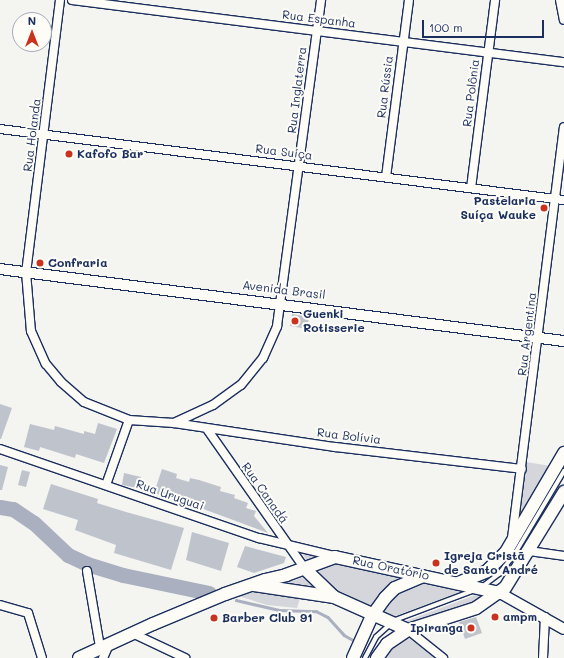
<!DOCTYPE html>
<meta charset="utf-8">
<style>
body{margin:0}
#map{position:relative;width:564px;height:658px;overflow:hidden;background:#f4f4f1;font-family:Mali,sans-serif}
div>[style]{position:absolute}
[style*='--x']{left:calc(var(--x)*1px);top:calc(var(--y)*1px);width:calc(var(--w)*1px);rotate:calc(var(--a)*1deg)}
.green>*{inset:0;background:#d4d6db}
.stream>*{height:2.5px;margin:-1.25px;padding:0 1.25px;transform-origin:1.25px;border-radius:1.25px;background:#aab0bf}
.river>*{height:15px;margin:-7.5px;padding:0 7.5px;transform-origin:7.5px;border-radius:7.5px;background:#aab0bf}
.building>*{inset:0;background:#bfc3cc}
.roads{filter:drop-shadow(1px 0 #1b2f5e) drop-shadow(-1px 0 #1b2f5e) drop-shadow(0 1px #1b2f5e) drop-shadow(0 -1px #1b2f5e)}
.service>*{height:4px;margin:-2px;padding:0 2px;transform-origin:2px;border-radius:2px;background:#fdfcf7}
.minor>*{height:8px;margin:-4px;padding:0 4px;transform-origin:4px;border-radius:4px;background:#fdfcf7}
.tertiary>*{height:10px;margin:-5px;padding:0 5px;transform-origin:5px;border-radius:5px;background:#fdfcf7}
.primary>*{height:12px;margin:-6px;padding:0 6px;transform-origin:6px;border-radius:6px;background:#fdfcf7}
.dots>*{width:11px;height:11px;translate:-50% -50%;box-sizing:border-box;border:2px solid #fdfcf7;border-radius:50%}
span{translate:-50% -50%;white-space:nowrap;text-align:center;line-height:1.15;-webkit-text-stroke:4px #fdfcf7;paint-order:stroke}
.street-label{font-size:12px;color:#1b2f5e}
.poi-label{font-size:12px;color:#1b2f5e;font-weight:700}
.left{translate:0 -50%;text-align:left}
.right{translate:-100% -50%;text-align:right}
.north{position:absolute;left:12px;top:12px;width:40px;height:40px;box-sizing:border-box;background:#fdfcf7;border:1px solid #a3aaba;border-radius:50%;rotate:0deg;font-size:11px;font-weight:700;line-height:16px;text-align:center;color:#1b2f5e}
.north::after{content:'';display:block;margin:auto;width:14px;height:18px;background:#c8321e;clip-path:polygon(50% 0,100% 100%,50% 72%,0 100%)}
.scale{position:absolute;left:422px;top:20px;width:122px;height:18px;box-sizing:border-box;border:2px solid #1b2f5e;border-top:0;padding-left:5px;font-size:12px;line-height:14px;white-space:nowrap;color:#1b2f5e;-webkit-text-stroke:3px #fdfcf7;paint-order:stroke}
</style>
<div id="map">
<div class="green">
<div style="clip-path:polygon(526px 462px,551px 466px,516px 524px,523px 485px)"></div>
<div style="clip-path:polygon(301px 551px,319px 554px,320px 557px,307px 562px)"></div>
<div style="clip-path:polygon(335px 563px,398px 575px,401px 578px,371px 610px,337px 595px,319px 577px,320px 568px)"></div>
<div style="clip-path:polygon(302px 577px,317px 590px,280px 583px,296px 580px)"></div>
<div style="clip-path:polygon(425px 582px,460px 592px,393px 617px,381px 613px,389px 598px,416px 583px)"></div>
<div style="clip-path:polygon(258px 590px,301px 595px,297px 608px,267px 605px,235px 595px)"></div>
<div style="clip-path:polygon(478px 594px,486px 595px,486px 598px,411px 625px,403px 622px)"></div>
<div style="clip-path:polygon(405px 637px,410px 639px,435px 658px,381px 658px,386px 650px)"></div>
</div>
<div class="stream">
<div style="--x:236;--y:600;--w:44;--a:13.1"></div>
<div style="--x:279;--y:610;--w:37;--a:2"></div>
<div style="--x:316;--y:611;--w:13;--a:27"></div>
<div style="--x:328;--y:617;--w:24;--a:48"></div>
<div style="--x:344;--y:635;--w:13;--a:29"></div>
</div>
<div class="river">
<div style="--x:0;--y:507;--w:13;--a:9"></div>
<div style="--x:13;--y:509;--w:25;--a:34"></div>
<div style="--x:34;--y:523;--w:47;--a:43.3"></div>
<div style="--x:68;--y:555;--w:21;--a:25"></div>
<div style="--x:87;--y:564;--w:38;--a:17"></div>
<div style="--x:123;--y:575;--w:88;--a:11.8"></div>
</div>
<div class="building">
<div style="clip-path:polygon(292px 314px,309px 317px,307px 329px,290px 326px)"></div>
<div style="clip-path:polygon(0 404px,12px 408px,1px 439px,0 439px)"></div>
<div style="clip-path:polygon(98px 423px,117px 429px,104px 463px,76px 454px,75px 458px,40px 447px,39px 451px,24px 447px,30px 424px,54px 430px,55px 426px,84px 434px,84px 431px,95px 434px)"></div>
<div style="clip-path:polygon(0 465px,8px 467px,2px 490px,0 490px)"></div>
<div style="clip-path:polygon(162px 469px,177px 474px,176px 478px,189px 482px,190px 478px,199px 480px,221px 487px,220px 491px,235px 495px,234px 498px,248px 503px,246px 508px,256px 511px,254px 516px,268px 533px,206px 510px,194px 504px,195px 502px,181px 499px,180px 502px,154px 493px)"></div>
<div style="clip-path:polygon(22px 470px,30px 472px,26px 487px,18px 485px)"></div>
<div style="clip-path:polygon(124px 473px,141px 477px,138px 488px,122px 485px)"></div>
<div style="clip-path:polygon(51px 484px,98px 499px,97px 503px,126px 512px,184px 528px,171px 570px,114px 553px,116px 545px,75px 530px,78px 520px,43px 509px)"></div>
<div style="clip-path:polygon(192px 532px,229px 543px,221px 571px,186px 560px)"></div>
<div style="clip-path:polygon(245px 546px,286px 557px,284px 563px,254px 573px,237px 567px)"></div>
<div style="clip-path:polygon(476px 617px,482px 633px,465px 639px,459px 622px)"></div>
</div>
<div class="roads">
<div class="service">
<div style="--x:483;--y:586;--w:20;--a:-37"></div>
<div style="--x:499;--y:574;--w:24;--a:-52"></div>
<div style="--x:514;--y:555;--w:98;--a:-59.2"></div>
<div style="--x:365;--y:658;--w:24;--a:-62"></div>
<div style="--x:376;--y:637;--w:25;--a:-42"></div>
<div style="--x:395;--y:620;--w:85;--a:-20.6"></div>
</div>
<div class="minor">
<div style="--x:60;--y:0;--w:274;--a:97.1"></div>
<div style="--x:26;--y:272;--w:59;--a:85.2"></div>
<div style="--x:31;--y:331;--w:36;--a:66"></div>
<div style="--x:46;--y:364;--w:23;--a:50"></div>
<div style="--x:61;--y:382;--w:30;--a:41"></div>
<div style="--x:84;--y:402;--w:48;--a:21.8"></div>
<div style="--x:129;--y:420;--w:45;--a:3.8"></div>
<div style="--x:174;--y:423;--w:43;--a:-24.8"></div>
<div style="--x:213;--y:405;--w:34;--a:-36"></div>
<div style="--x:241;--y:385;--w:35;--a:-51"></div>
<div style="--x:263;--y:358;--w:35;--a:-66"></div>
<div style="--x:277;--y:326;--w:329;--a:-82.3"></div>
<div style="--x:72;--y:0;--w:496;--a:7.2"></div>
<div style="--x:560;--y:0;--w:20;--a:79"></div>
<div style="--x:0;--y:129;--w:568;--a:7.18"></div>
<div style="--x:386;--y:177;--w:178;--a:-82.6"></div>
<div style="--x:471;--y:188;--w:190;--a:-82.7"></div>
<div style="--x:174;--y:423;--w:163;--a:8.5"></div>
<div style="--x:335;--y:447;--w:188;--a:6.7"></div>
<div style="--x:207;--y:429;--w:171;--a:55"></div>
<div style="--x:0;--y:449;--w:274;--a:19"></div>
<div style="--x:259;--y:538;--w:77;--a:13.5"></div>
<div style="--x:106;--y:485;--w:69;--a:-70.5"></div>
<div style="--x:512;--y:538;--w:414;--a:-82.8"></div>
<div style="--x:529;--y:551;--w:35;--a:8"></div>
<div style="--x:87;--y:571;--w:77;--a:80.3"></div>
<div style="--x:0;--y:605;--w:29;--a:16"></div>
<div style="--x:28;--y:613;--w:47;--a:72.7"></div>
<div style="--x:408;--y:630;--w:45;--a:38.7"></div>
<div style="--x:132;--y:633;--w:59;--a:25.3"></div>
<div style="--x:103;--y:658;--w:17;--a:-66"></div>
<div style="--x:543;--y:658;--w:41;--a:-87.2"></div>
</div>
<div class="tertiary">
<div style="--x:0;--y:269;--w:569;--a:7.28"></div>
<div style="--x:500;--y:593;--w:73;--a:29.4"></div>
</div>
<div class="primary">
<div style="--x:305;--y:569;--w:39;--a:44"></div>
<div style="--x:458;--y:583;--w:31;--a:-22"></div>
<div style="--x:487;--y:571;--w:27;--a:-45"></div>
<div style="--x:506;--y:552;--w:115;--a:-59.6"></div>
<div style="--x:254;--y:585;--w:81;--a:8.5"></div>
<div style="--x:334;--y:597;--w:81;--a:24"></div>
<div style="--x:79;--y:658;--w:81;--a:-24.7"></div>
<div style="--x:153;--y:624;--w:78;--a:-22.6"></div>
<div style="--x:225;--y:594;--w:42;--a:-19.3"></div>
<div style="--x:265;--y:580;--w:22;--a:-13"></div>
<div style="--x:286;--y:575;--w:52;--a:-20.2"></div>
<div style="--x:335;--y:557;--w:169;--a:12.3"></div>
<div style="--x:353;--y:658;--w:46;--a:-65.7"></div>
<div style="--x:372;--y:616;--w:22;--a:-54"></div>
<div style="--x:385;--y:598;--w:14;--a:-45"></div>
<div style="--x:395;--y:588;--w:30;--a:-23"></div>
<div style="--x:377;--y:658;--w:17;--a:-54"></div>
<div style="--x:387;--y:644;--w:25;--a:-34"></div>
<div style="--x:408;--y:630;--w:71;--a:-17.9"></div>
<div style="--x:476;--y:608;--w:35;--a:-35"></div>
<div style="--x:505;--y:588;--w:113;--a:-58.4"></div>
</div>
</div>
<div class="dots">
<div style="left:69px;top:154px;background:#c8321e"></div>
<div style="left:544px;top:208px;background:#c8321e"></div>
<div style="left:40px;top:263px;background:#c8321e"></div>
<div style="left:295px;top:321px;background:#c8321e"></div>
<div style="left:436px;top:563px;background:#c8321e"></div>
<div style="left:495px;top:617px;background:#c8321e"></div>
<div style="left:214px;top:618px;background:#c8321e"></div>
<div style="left:471px;top:628px;background:#c8321e"></div>
</div>
<div class="street-label">
<span style="left:319px;top:19px;rotate:7deg">Rua Espanha</span>
<span style="left:385px;top:87px;rotate:-83deg">Rua Rússia</span>
<span style="left:297px;top:90px;rotate:-83deg">Rua Inglaterra</span>
<span style="left:471px;top:93px;rotate:-83deg">Rua Polônia</span>
<span style="left:32px;top:135px;rotate:-83deg">Rua Holanda</span>
<span style="left:284px;top:152px;rotate:7deg">Rua Suíça</span>
<span style="left:284px;top:290px;rotate:7deg">Avenida Brasil</span>
<span style="left:527px;top:334px;rotate:-83deg">Rua Argentina</span>
<span style="left:349px;top:436px;rotate:7deg">Rua Bolívia</span>
<span style="left:265px;top:493px;rotate:55deg">Rua Canadá</span>
<span style="left:170px;top:495px;rotate:19deg">Rua Uruguai</span>
<span style="left:391px;top:568px;rotate:12deg">Rua Oratório</span>
</div>
<div class="poi-label">
<span class="left" style="left:77px;top:154px">Kafofo Bar</span>
<span class="right" style="left:536px;top:208px">Pastelaria<br>Suíça Wauke</span>
<span class="left" style="left:48px;top:263px">Confraria</span>
<span class="left" style="left:303px;top:321px">Guenki<br>Rotisserie</span>
<span class="left" style="left:444px;top:563px">Igreja Cristã<br>de Santo André</span>
<span class="left" style="left:503px;top:617px">ampm</span>
<span class="left" style="left:222px;top:618px">Barber Club 91</span>
<span class="right" style="left:463px;top:628px">Ipiranga</span>
</div>
<div class="north">N</div>
<div class="scale">100 m</div>
</div>
